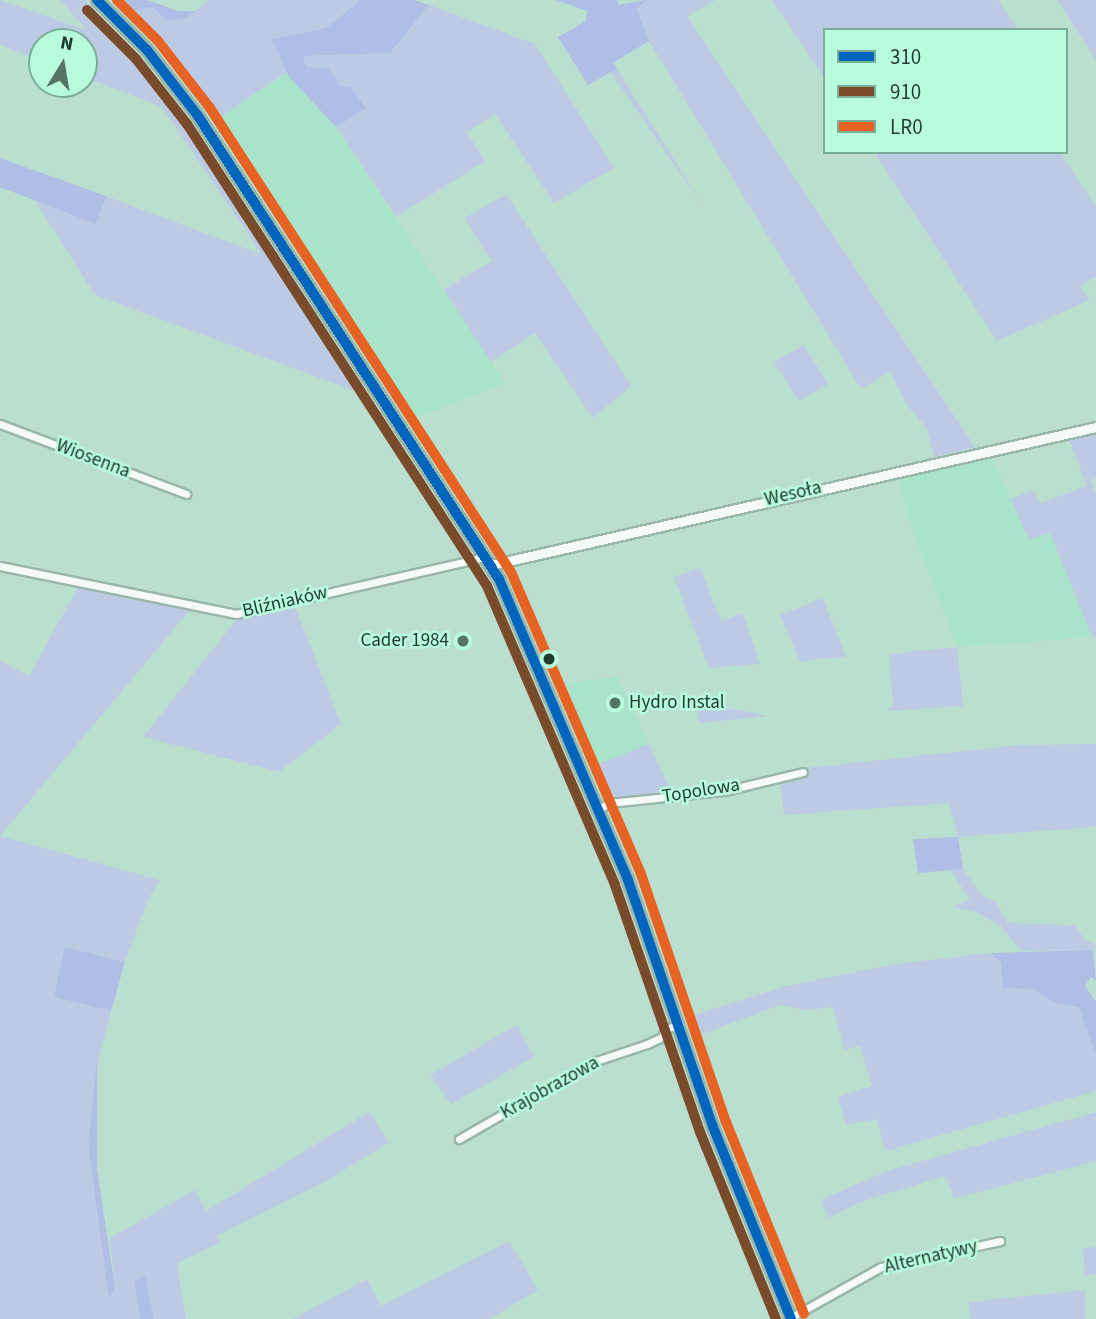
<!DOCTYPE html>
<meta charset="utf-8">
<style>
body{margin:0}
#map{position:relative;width:1096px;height:1319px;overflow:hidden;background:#bbdfcf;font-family:"Source Sans 3",sans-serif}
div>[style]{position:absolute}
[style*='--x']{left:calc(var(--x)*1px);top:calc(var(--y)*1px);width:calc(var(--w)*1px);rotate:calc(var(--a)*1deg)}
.built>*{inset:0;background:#a9e3ca}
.green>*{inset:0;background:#bccbe3}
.forest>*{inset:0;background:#afbee5}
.roads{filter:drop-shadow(2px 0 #99b6a9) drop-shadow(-2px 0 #99b6a9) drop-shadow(0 2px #99b6a9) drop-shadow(0 -2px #99b6a9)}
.minor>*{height:7px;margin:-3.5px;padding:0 3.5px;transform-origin:3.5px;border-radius:3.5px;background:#f5faf8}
.tertiary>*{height:9px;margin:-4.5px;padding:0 4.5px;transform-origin:4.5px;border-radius:4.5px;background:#f5faf8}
.primary>*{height:10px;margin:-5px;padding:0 5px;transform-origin:5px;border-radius:5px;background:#e8e4dd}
.bus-1>*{height:10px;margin:-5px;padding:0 5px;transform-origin:5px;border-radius:5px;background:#0065bd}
.bus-2>*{height:10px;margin:-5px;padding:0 5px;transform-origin:5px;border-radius:5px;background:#7a4b2a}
.bus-3>*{height:10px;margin:-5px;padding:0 5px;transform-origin:5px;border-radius:5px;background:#e76323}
.dots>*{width:19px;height:19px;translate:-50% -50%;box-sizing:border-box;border:4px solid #b9fcdd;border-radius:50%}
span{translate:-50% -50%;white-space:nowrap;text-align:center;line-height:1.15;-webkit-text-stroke:5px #b9fcdd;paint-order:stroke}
.street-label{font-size:19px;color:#1f3a2e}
.poi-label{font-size:19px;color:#1f3a2e}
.right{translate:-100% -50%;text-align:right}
.left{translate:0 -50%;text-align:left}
.legend{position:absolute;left:823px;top:28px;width:245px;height:126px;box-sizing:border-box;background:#b9fcdd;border:2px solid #7bae97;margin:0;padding:9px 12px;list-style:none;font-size:21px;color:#1f3a2e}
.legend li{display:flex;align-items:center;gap:14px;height:35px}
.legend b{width:35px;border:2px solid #7bae97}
.north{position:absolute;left:28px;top:28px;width:70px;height:70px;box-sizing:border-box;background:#b9fcdd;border:2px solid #7bae97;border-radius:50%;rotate:11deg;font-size:19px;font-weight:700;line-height:28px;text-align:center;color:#1f3a2e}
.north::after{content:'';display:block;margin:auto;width:24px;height:32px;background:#567466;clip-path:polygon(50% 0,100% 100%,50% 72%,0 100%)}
</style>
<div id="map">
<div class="built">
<div style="clip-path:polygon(287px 72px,336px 127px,505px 383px,416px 418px,219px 118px)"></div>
<div style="clip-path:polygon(991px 455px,1028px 539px,1050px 533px,1092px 637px,957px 647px,911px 526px,898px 477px)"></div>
<div style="clip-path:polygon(618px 677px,649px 744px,596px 765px,565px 683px)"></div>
</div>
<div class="green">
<div style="clip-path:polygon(0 0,86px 30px,61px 0,85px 0,131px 47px,282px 263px,355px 391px,95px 295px,35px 201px,95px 223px,106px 196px,261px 254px,162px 107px,84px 77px,84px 42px,42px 42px,42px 61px,0 45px)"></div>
<div style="clip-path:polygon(119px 0,126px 0,135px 10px,152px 7px,186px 18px,209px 0,361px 0,326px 28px,273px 39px,287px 72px,219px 118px)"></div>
<div style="clip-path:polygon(646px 0,716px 0,687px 16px,975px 447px,934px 457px,927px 429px,907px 405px,890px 372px,862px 388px,858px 384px,649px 41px,637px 8px)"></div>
<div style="clip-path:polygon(772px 0,998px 0,1018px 30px,825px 30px,825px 79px)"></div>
<div style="clip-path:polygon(1057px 0,1096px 0,1096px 60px)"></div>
<div style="clip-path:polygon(429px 5px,535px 44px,614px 168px,554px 203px,495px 114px,467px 132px,485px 161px,396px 217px,336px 127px,365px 107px,340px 86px,329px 68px,305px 67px,303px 56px,390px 53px)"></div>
<div style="clip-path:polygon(617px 69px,705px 209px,611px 73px)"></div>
<div style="clip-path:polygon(874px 152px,1060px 152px,1096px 207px,1096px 277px,1080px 286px,1090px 300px,997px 341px)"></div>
<div style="clip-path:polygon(506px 194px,631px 386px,593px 418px,535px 333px,491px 362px,444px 290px,491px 261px,465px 218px)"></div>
<div style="clip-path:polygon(804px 345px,828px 384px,799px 401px,774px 362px)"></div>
<div style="clip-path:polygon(1096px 431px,1096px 478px,1091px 480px,1096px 495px,1096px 637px,1092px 637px,1050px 533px,1029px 540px,1011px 499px,1034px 490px,1040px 503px,1087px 486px,1068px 437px)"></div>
<div style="clip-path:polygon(700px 568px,721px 621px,743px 613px,760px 664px,709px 668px,674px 577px)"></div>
<div style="clip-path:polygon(78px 587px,190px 610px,0 836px,0 661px,29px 676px)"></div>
<div style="clip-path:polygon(823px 598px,846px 657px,800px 661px,780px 615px)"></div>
<div style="clip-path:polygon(295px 606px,341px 724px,279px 772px,143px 737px,236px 620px)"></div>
<div style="clip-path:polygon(957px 647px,963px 706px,887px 711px,893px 705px,889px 654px)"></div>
<div style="clip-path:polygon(696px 702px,769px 716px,699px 723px)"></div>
<div style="clip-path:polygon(649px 744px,672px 793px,611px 800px,596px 765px)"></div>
<div style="clip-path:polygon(1096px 744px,1096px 827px,958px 837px,949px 803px,784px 815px,780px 779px,787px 770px,1021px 745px)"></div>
<div style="clip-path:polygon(0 836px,160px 880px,148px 899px,125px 962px,65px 947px,55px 997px,111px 1011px,98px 1062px,88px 1144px,109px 1298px,115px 1288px,110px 1238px,195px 1190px,206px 1211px,369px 1112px,389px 1142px,325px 1182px,218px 1235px,220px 1243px,177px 1263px,186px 1319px,154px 1319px,145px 1276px,134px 1281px,140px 1319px,0 1319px)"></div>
<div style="clip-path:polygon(963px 869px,982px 896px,996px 902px,1008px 923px,1075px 925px,1085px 940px,1096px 945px,1093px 950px,1021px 951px,1001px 927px,976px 912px,953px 907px,970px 900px,951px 870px)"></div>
<div style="clip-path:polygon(991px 953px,1001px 963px,1003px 987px,1033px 989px,1053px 1002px,1079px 1008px,1096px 1056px,1096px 1091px,885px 1151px,877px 1119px,846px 1125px,838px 1097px,872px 1086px,860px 1046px,844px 1050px,833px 1007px,806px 1010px,780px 1005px,695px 1037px,691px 1016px,782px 987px,895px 964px)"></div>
<div style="clip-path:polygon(517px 1025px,534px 1057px,451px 1104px,430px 1075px)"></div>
<div style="clip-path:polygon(1096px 1112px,1096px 1161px,954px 1199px,946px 1176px,866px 1200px,828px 1218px,822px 1199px,890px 1170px)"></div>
<div style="clip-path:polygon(509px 1241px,538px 1290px,489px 1319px,293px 1319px,367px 1279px,381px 1306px)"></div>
<div style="clip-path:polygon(1096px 1247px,1096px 1275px,1085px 1276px,1083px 1248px)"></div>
<div style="clip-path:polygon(1085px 1290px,1085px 1319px,971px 1319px,968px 1302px)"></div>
</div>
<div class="forest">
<div style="clip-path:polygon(126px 0,147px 0,178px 11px,196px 11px,186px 18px,168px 21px,152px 7px,135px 10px)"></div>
<div style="clip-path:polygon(361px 0,415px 0,429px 5px,390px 53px,303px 56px,306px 67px,329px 68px,340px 86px,351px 87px,366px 108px,336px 127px,289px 77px,272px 39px,326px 28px)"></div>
<div style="clip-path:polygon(556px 0,617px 0,618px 5px,646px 0,637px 9px,649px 41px,613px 63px,617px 69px,588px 85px,558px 37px,586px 21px,587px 11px)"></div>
<div style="clip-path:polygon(0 158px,106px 196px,96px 224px,0 187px)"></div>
<div style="clip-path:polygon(958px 837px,963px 869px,918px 873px,913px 839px)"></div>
<div style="clip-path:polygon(65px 947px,125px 962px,111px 1011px,54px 997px)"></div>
<div style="clip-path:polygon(1093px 950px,1096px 981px,1091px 977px,1085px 986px,1096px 1002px,1096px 1056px,1079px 1008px,1053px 1002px,1033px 989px,1003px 988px,1001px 963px,991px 953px)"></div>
<div style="clip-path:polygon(97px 1062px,97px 1169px,115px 1288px,109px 1299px,88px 1144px)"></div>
<div style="clip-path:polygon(145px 1276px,154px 1319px,140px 1319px,134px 1280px)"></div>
</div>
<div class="roads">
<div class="minor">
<div style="--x:0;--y:424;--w:199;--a:20.6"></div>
<div style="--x:0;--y:566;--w:241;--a:11.5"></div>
<div style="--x:236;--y:614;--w:255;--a:-12.9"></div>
<div style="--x:599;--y:809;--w:12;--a:-31"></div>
<div style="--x:609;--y:803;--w:116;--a:-6"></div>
<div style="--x:724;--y:791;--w:81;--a:-13.5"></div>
<div style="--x:459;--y:1139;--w:155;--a:-29.9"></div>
<div style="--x:593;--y:1062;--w:57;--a:-18.4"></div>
<div style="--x:647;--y:1044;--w:17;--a:-25"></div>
<div style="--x:662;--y:1037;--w:9;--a:-69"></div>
<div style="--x:665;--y:1029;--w:15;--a:-16"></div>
<div style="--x:790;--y:1318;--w:104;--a:-29.3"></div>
<div style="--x:881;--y:1267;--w:122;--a:-12.3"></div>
</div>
<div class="tertiary">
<div style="--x:491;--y:565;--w:621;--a:-12.85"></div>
</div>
<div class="primary">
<div style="--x:97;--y:0;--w:71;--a:45"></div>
<div style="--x:147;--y:50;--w:83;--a:52.3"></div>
<div style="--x:198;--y:116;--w:552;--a:56.97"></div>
<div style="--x:499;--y:579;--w:327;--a:66.8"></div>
<div style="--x:628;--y:880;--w:261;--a:71"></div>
<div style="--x:713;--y:1127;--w:207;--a:67.9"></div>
</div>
</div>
<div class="bus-1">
<div style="--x:97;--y:0;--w:71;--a:45"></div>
<div style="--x:147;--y:50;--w:83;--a:52.3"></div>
<div style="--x:198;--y:116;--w:552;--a:56.97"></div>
<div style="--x:499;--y:579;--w:327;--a:66.8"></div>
<div style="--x:628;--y:880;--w:261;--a:71"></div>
<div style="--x:713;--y:1127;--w:207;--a:67.9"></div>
</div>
<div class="bus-2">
<div style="--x:87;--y:10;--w:69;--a:45"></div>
<div style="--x:136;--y:59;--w:83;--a:51.9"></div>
<div style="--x:187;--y:124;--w:551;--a:57"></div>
<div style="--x:487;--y:586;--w:325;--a:66.8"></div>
<div style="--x:615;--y:885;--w:261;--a:71"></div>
<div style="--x:700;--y:1132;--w:202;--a:67.9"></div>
</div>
<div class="bus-3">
<div style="--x:117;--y:0;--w:58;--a:45"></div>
<div style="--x:158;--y:41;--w:85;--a:52.2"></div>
<div style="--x:210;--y:108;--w:553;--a:57.03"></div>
<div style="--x:511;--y:572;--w:329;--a:66.7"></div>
<div style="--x:641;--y:874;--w:262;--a:71.1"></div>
<div style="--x:726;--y:1122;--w:207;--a:67.9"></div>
</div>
<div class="dots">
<div style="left:463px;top:641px;background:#567466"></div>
<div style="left:549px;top:659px;background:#1f3a2e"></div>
<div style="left:615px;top:703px;background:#567466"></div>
</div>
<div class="street-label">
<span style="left:93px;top:459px;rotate:21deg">Wiosenna</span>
<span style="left:793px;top:494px;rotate:-13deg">Wesoła</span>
<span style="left:285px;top:602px;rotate:-13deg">Bliźniaków</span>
<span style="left:701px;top:791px;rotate:-9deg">Topolowa</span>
<span style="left:550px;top:1088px;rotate:-29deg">Krajobrazowa</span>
<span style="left:931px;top:1257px;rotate:-13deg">Alternatywy</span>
</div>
<div class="poi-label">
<span class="right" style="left:449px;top:641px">Cader 1984</span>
<span class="left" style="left:629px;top:703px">Hydro Instal</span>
</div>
<ul class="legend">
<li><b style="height:9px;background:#0065bd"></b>310</li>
<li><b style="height:9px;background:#7a4b2a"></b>910</li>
<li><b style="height:9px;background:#e76323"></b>LR0</li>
</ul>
<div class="north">N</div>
</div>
